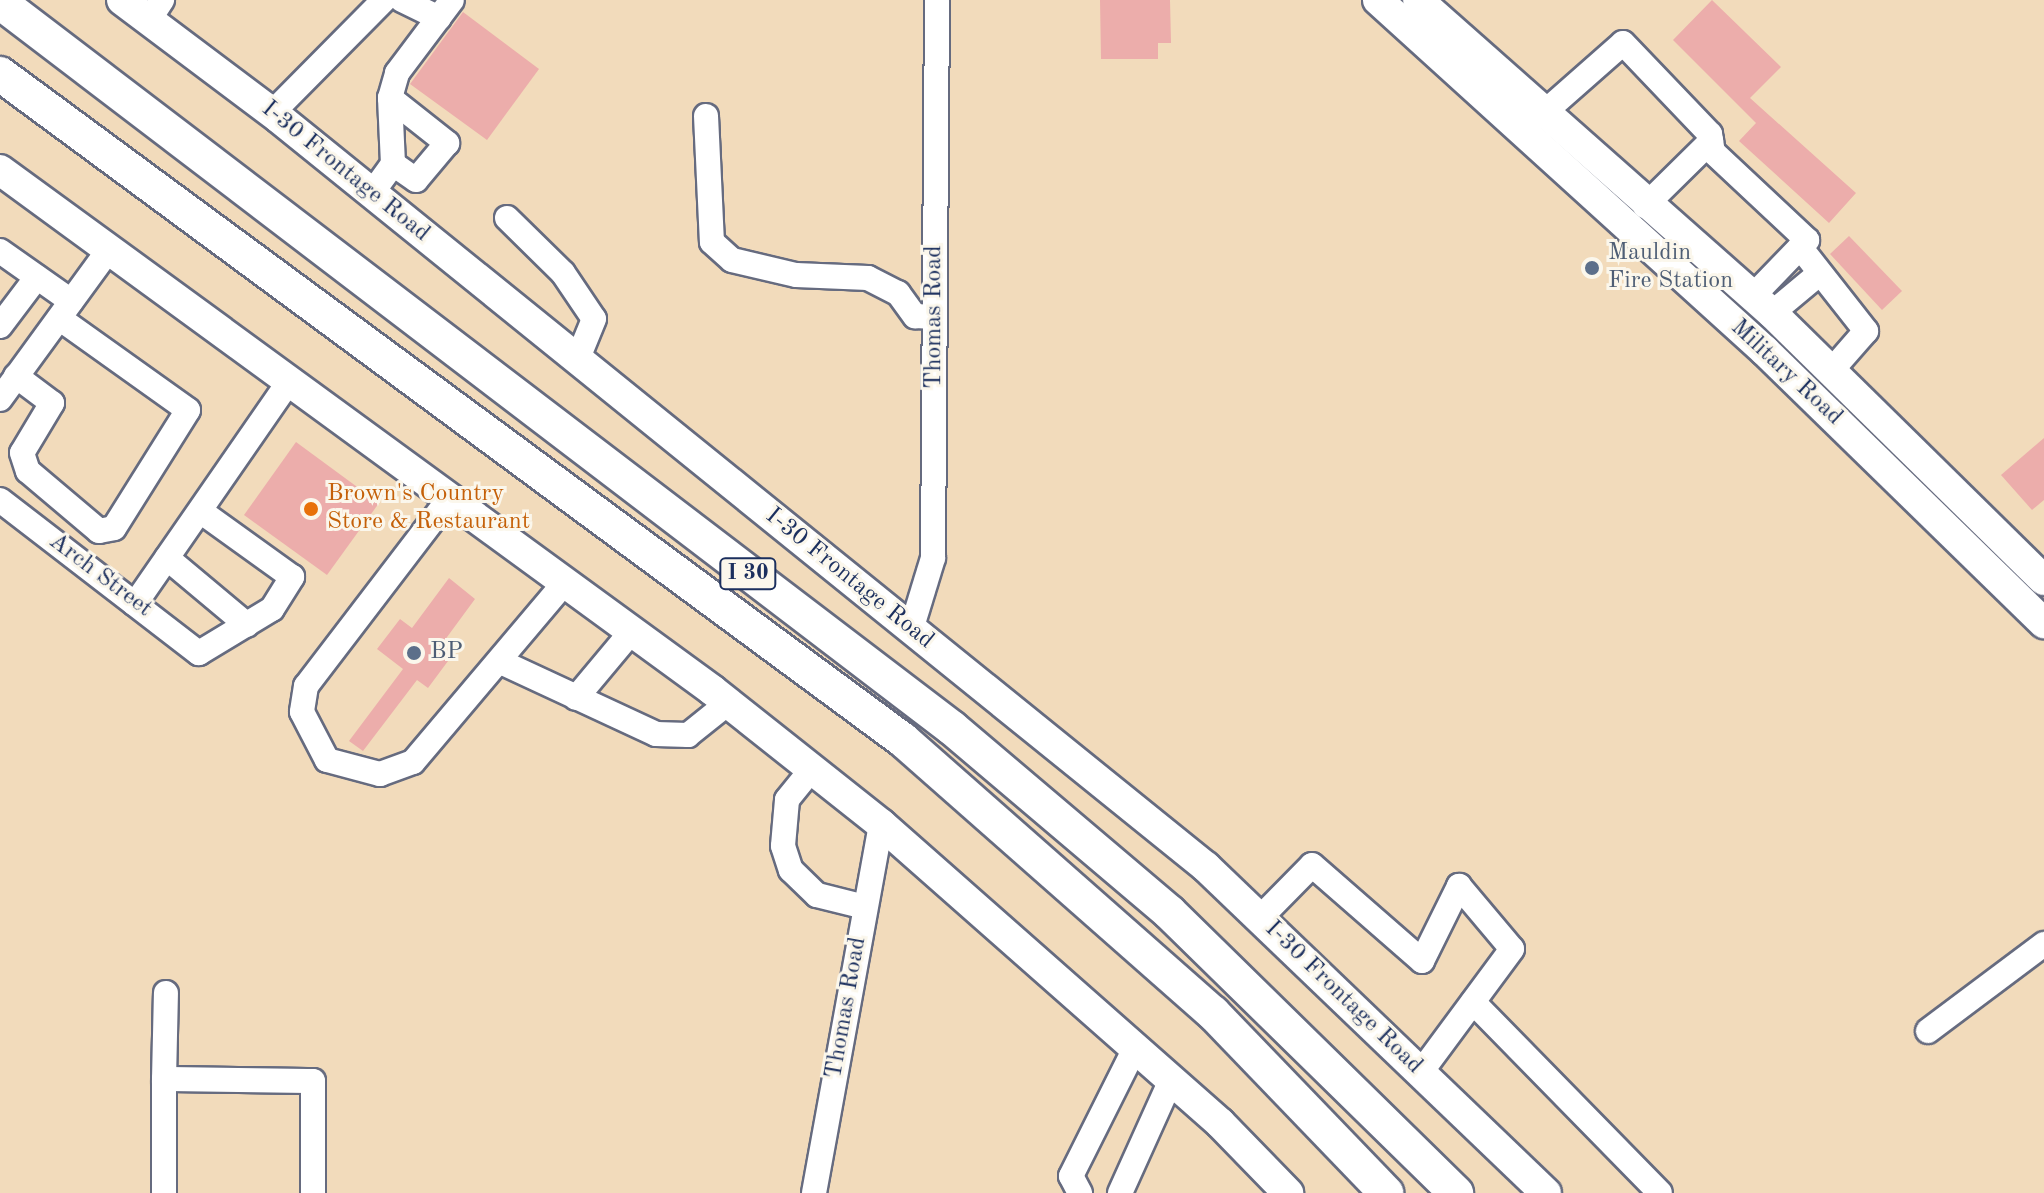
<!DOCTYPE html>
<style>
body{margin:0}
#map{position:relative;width:2044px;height:1193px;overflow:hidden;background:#f2dbbb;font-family:"Old Standard TT",serif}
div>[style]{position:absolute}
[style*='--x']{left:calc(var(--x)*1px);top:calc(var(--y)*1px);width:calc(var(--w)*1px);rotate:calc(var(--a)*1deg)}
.building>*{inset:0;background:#ecadab}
.roads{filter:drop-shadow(2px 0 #666b7f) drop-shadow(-2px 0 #666b7f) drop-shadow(0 2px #666b7f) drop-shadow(0 -2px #666b7f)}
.minor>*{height:24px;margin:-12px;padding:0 12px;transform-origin:12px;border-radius:12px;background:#fff}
.major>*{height:30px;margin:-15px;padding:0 15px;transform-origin:15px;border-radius:15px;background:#fff}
.highway>*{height:34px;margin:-17px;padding:0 17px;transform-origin:17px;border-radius:17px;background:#fff}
.dots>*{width:22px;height:22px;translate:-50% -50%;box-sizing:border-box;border:4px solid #fbf7ec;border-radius:50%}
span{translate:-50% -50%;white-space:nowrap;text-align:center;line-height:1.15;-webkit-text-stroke:6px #fbf7ec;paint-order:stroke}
.shield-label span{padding:2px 6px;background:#fbf7ec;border:2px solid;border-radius:6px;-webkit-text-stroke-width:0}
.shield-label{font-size:22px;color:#1b2f5e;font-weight:700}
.street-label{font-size:24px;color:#1b2f5e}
.service-label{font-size:24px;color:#4e5e75}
.left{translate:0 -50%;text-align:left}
.food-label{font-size:24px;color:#c56008}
</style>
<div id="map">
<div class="building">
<div style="clip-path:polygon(1100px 0,1170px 0,1171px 43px,1158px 43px,1158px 59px,1101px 59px)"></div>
<div style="clip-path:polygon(1712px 0,1781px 67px,1750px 98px,1856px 193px,1829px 223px,1739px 141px,1756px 123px,1673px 40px)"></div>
<div style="clip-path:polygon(463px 12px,539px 69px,487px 140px,410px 84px)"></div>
<div style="clip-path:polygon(1849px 236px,1902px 291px,1882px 310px,1830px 254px)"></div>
<div style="clip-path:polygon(2044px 438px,2044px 500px,2032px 510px,2001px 475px)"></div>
<div style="clip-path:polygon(296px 442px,379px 503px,327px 575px,244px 515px)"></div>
<div style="clip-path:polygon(449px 578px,475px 599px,439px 648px,451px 657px,428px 688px,417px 680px,363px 751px,349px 741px,403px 669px,377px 649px,400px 619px,412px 628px)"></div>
</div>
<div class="roads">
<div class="minor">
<div style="--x:402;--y:0;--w:41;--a:25.9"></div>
<div style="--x:149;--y:20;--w:24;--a:-57"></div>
<div style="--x:390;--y:98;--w:73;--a:38.3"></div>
<div style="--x:447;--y:143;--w:48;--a:130"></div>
<div style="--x:416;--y:180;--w:28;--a:-145"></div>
<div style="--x:1547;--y:110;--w:101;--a:-41.4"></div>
<div style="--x:1623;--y:43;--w:126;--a:46.3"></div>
<div style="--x:1710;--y:134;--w:18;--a:81"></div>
<div style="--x:1713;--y:152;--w:129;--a:43.1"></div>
<div style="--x:1807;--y:240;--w:79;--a:134"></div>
<div style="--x:272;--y:113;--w:159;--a:-45.3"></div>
<div style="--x:706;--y:116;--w:126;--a:87.3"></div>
<div style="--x:712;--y:242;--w:27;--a:42"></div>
<div style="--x:732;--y:260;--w:66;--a:13.2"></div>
<div style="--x:796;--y:275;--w:72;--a:2.4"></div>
<div style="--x:868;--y:278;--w:34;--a:27"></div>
<div style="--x:898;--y:293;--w:29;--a:54"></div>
<div style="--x:915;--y:316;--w:20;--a:3"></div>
<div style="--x:372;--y:193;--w:36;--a:-54"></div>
<div style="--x:393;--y:164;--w:66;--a:-92.6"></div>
<div style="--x:390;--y:98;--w:26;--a:-74"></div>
<div style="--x:397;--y:73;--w:91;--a:-53"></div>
<div style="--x:1645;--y:206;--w:93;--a:-44.6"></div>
<div style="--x:507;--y:218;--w:78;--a:44.5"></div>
<div style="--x:563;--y:273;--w:55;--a:56"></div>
<div style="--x:594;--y:319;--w:42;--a:112.3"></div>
<div style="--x:1800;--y:247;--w:107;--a:51.8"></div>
<div style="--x:1866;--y:331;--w:52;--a:131.1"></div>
<div style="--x:0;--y:251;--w:87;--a:35.2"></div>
<div style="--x:1772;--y:313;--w:62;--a:-39.8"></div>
<div style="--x:0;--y:326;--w:61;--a:-52.9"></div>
<div style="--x:16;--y:376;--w:45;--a:36.9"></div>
<div style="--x:52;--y:403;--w:58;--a:121"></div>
<div style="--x:22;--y:453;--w:19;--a:72"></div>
<div style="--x:28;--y:471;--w:93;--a:40.2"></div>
<div style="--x:99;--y:531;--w:15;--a:-11"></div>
<div style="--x:114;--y:528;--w:139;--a:-57.9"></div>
<div style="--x:188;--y:410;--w:158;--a:-144.5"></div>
<div style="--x:0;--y:399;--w:183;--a:-53.9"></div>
<div style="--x:449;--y:499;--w:235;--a:127.4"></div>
<div style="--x:306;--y:686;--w:26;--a:99"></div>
<div style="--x:302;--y:712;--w:54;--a:62.5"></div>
<div style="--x:327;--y:760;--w:55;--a:14.8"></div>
<div style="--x:380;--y:774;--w:35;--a:-20"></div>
<div style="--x:413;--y:762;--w:236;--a:-49.8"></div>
<div style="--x:0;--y:500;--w:251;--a:37.6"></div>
<div style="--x:199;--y:653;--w:85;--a:-31.1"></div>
<div style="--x:272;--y:609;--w:38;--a:-58"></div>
<div style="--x:292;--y:577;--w:113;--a:-144.3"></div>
<div style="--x:167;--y:558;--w:104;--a:39.9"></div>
<div style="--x:135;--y:604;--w:270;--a:-55.3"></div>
<div style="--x:911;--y:630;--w:75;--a:-73"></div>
<div style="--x:933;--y:558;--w:558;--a:-89.59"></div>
<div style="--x:501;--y:662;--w:171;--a:24.9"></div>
<div style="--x:656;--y:734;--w:32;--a:2"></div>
<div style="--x:688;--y:735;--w:51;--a:-38.7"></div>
<div style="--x:576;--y:698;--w:87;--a:-50.1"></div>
<div style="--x:811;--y:770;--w:38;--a:129"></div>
<div style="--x:787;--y:800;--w:46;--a:95"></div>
<div style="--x:783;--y:846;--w:25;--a:72"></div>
<div style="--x:791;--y:870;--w:36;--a:44"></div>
<div style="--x:817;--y:895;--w:49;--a:14"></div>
<div style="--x:1260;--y:918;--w:74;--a:-45.5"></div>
<div style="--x:1312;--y:865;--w:146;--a:41.1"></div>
<div style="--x:1422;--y:961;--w:84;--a:-63.7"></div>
<div style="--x:1459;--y:886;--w:82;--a:49.9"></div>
<div style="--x:1512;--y:949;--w:153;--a:126.5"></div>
<div style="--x:1473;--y:1002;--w:267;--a:45.6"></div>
<div style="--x:1928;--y:1031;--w:145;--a:-36.9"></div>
<div style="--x:164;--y:1079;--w:86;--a:-88.7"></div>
<div style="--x:164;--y:1193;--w:114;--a:-90"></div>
<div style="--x:164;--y:1079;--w:149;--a:0.8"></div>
<div style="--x:313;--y:1081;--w:112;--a:90"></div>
<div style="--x:814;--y:1193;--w:375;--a:-79.7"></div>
<div style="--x:1080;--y:1193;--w:19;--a:-118"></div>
<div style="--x:1071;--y:1176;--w:143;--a:-63.4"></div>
<div style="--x:1120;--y:1193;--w:124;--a:-65.7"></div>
</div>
<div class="major">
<div style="--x:122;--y:0;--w:196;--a:36.9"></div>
<div style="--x:279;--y:118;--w:1192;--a:38.94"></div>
<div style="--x:1206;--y:867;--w:471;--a:43.8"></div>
<div style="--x:1378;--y:0;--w:522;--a:42.21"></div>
<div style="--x:1765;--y:351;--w:390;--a:44.3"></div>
<div style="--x:1418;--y:0;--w:473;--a:41.5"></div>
<div style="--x:1772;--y:313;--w:381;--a:44.5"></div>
<div style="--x:0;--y:170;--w:882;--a:36.14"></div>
<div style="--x:712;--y:690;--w:216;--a:38.4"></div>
<div style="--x:881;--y:824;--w:452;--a:41.4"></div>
<div style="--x:1220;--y:1123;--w:98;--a:45.8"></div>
</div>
<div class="highway">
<div style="--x:0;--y:2;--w:1197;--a:37.33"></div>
<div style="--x:952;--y:728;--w:285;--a:40.3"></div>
<div style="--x:1169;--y:912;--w:402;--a:44.4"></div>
<div style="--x:0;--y:74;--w:1122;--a:36.41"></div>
<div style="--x:903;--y:740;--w:413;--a:41.4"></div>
<div style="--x:1213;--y:1013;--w:250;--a:46.1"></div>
</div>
</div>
<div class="dots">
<div style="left:1592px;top:268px;background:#5c6f8a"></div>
<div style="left:311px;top:509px;background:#e8710a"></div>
<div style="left:414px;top:653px;background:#5c6f8a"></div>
</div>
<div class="shield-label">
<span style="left:748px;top:574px">I 30</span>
</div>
<div class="street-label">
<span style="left:345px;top:172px;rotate:39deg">I-30 Frontage Road</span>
<span style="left:935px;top:317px;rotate:-90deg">Thomas Road</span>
<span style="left:1786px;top:373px;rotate:43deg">Military Road</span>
<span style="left:100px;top:576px;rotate:37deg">Arch Street</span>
<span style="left:849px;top:579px;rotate:39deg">I-30 Frontage Road</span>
<span style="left:1343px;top:998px;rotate:44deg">I-30 Frontage Road</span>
<span style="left:847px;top:1008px;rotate:-80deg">Thomas Road</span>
</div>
<div class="service-label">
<span class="left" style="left:1608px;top:268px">Mauldin<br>Fire Station</span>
<span class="left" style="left:430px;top:653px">BP</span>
</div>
<div class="food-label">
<span class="left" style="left:327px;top:509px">Brown's Country<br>Store &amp; Restaurant</span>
</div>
</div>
